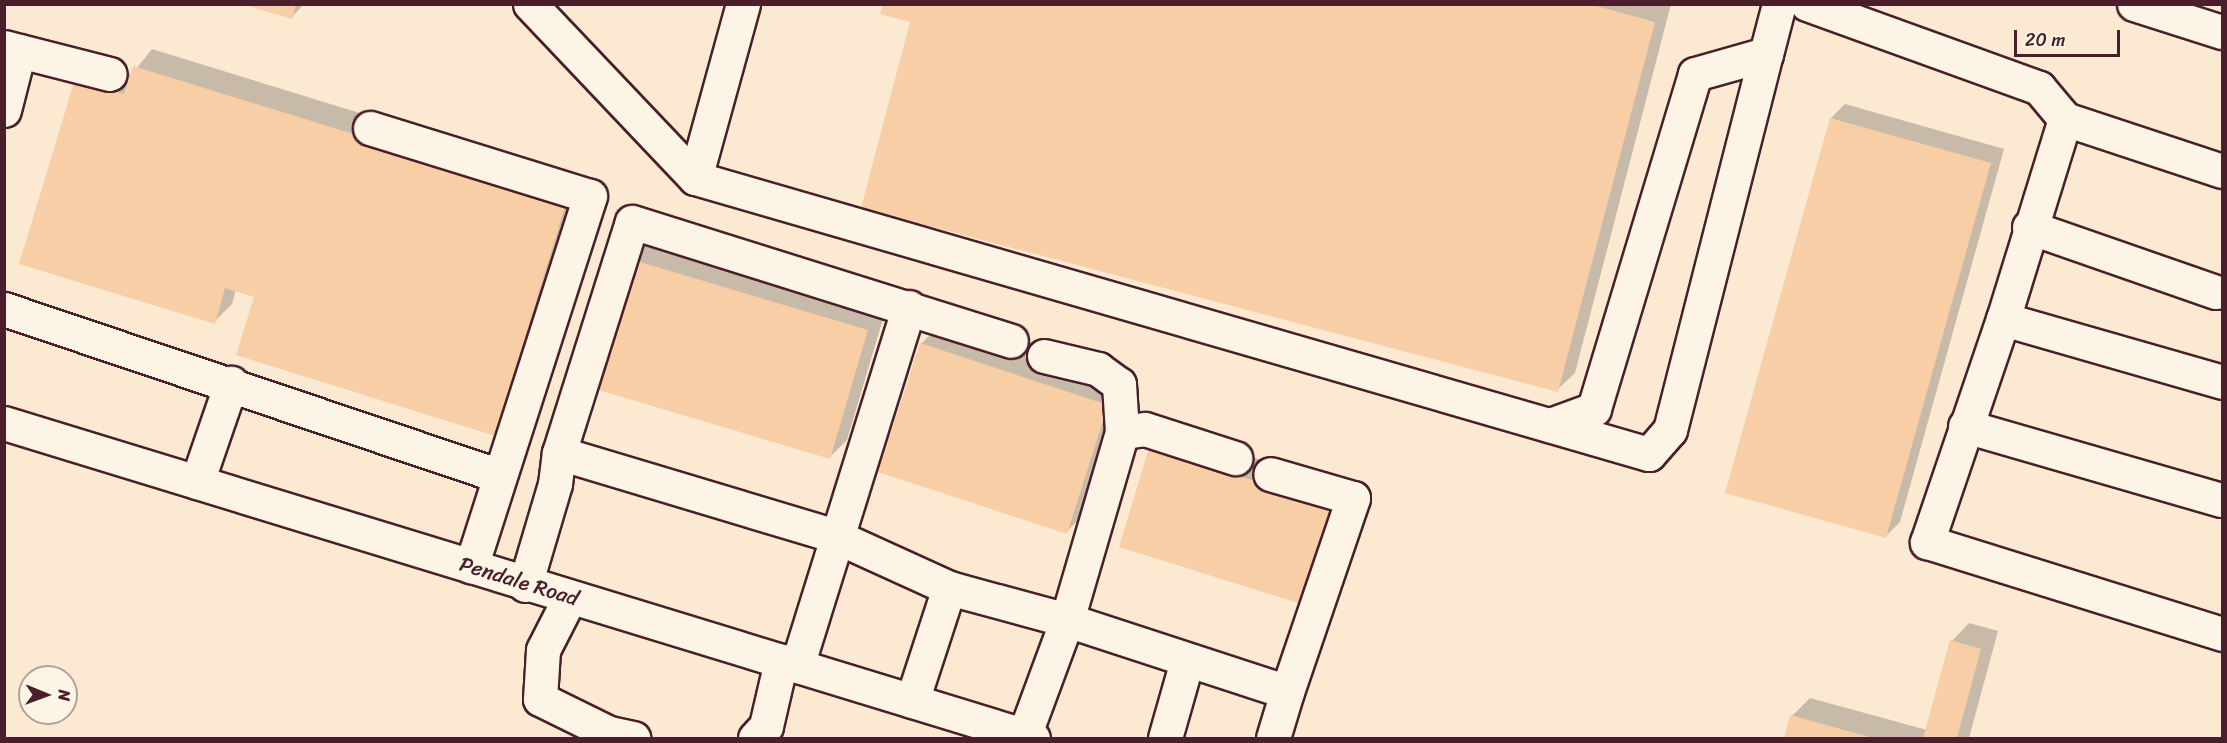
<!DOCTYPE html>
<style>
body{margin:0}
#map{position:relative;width:2227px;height:743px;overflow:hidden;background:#fbe9d2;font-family:Sriracha,sans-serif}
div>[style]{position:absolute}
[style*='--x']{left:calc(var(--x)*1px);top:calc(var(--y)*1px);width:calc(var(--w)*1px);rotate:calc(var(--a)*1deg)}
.shadow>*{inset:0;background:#0003}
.building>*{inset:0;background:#f8cea7}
.roads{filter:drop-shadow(2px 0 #4a1f2b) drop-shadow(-2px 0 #4a1f2b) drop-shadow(0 2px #4a1f2b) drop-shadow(0 -2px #4a1f2b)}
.minor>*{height:33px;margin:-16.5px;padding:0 16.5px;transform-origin:16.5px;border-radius:16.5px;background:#fcf5e5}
span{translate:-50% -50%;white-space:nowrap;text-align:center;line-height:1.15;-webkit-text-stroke:4.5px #fcf5e5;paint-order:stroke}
.street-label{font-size:21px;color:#4a1f2b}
.frame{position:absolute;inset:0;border:6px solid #4a1f2b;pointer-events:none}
.north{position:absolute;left:18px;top:665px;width:60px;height:60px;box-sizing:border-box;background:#fcf5e5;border:2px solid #b59f9b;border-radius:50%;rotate:91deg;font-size:16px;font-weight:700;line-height:24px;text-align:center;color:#4a1f2b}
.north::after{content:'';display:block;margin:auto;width:21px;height:27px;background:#4a1f2b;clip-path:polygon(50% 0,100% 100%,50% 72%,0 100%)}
.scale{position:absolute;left:2014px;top:30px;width:106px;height:27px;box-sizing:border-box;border:3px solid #4a1f2b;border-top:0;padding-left:8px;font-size:18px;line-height:21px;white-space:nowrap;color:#4a1f2b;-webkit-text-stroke:4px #fcf5e5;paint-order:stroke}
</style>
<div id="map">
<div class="shadow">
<div style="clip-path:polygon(244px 4px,304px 4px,291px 18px)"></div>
<div style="clip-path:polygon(884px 4px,1671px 4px,1575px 373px,1557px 390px)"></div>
<div style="clip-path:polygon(152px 49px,584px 182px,512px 416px,494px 434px,256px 296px,236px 290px,232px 304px,214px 322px,94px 63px,132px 74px)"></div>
<div style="clip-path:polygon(1845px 104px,2004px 149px,1900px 522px,1886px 536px,1831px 118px)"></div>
<div style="clip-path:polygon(649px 242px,885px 312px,847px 440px,830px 457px,632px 260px)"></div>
<div style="clip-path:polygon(939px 326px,1125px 387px,1084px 515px,1066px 532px,921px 344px)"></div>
<div style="clip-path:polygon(1168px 431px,1355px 489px,1121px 546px,1150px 449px)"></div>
<div style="clip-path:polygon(1969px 623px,1998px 631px,1969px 738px,1785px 738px,1792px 716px,1810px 698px,1927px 730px,1952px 641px)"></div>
</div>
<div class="building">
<div style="clip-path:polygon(241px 4px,296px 4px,292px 19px)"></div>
<div style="clip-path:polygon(883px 4px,1589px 4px,1655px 22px,1558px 392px,861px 208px,910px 22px,880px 14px)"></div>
<div style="clip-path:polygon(133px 66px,567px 200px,495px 436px,236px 355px,254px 297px,225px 288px,215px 324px,19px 264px,75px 79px,124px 94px)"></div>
<div style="clip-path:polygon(1830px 118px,1991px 163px,1886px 538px,1725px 493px)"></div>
<div style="clip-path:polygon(630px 259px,868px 330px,830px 459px,592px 388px)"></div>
<div style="clip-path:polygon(920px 343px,1108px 405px,1067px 534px,878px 472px)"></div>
<div style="clip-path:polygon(1149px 448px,1338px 507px,1308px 606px,1119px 547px)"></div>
<div style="clip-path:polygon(1950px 640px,1981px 649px,1957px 738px,1923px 738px)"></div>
<div style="clip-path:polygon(1790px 715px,1873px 738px,1784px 738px)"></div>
</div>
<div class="roads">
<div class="minor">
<div style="--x:530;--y:4;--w:240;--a:46.5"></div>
<div style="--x:743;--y:4;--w:180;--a:105.4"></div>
<div style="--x:695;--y:178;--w:993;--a:16.14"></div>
<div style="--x:1649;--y:454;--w:32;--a:-49"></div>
<div style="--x:1670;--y:430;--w:388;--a:-75.7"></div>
<div style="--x:1766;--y:54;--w:74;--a:164.3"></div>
<div style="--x:1695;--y:74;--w:350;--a:106.8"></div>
<div style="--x:1594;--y:409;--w:47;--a:160"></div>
<div style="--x:1807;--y:4;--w:247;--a:19.9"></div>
<div style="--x:2039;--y:88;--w:40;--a:50"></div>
<div style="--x:2065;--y:119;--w:165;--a:18.3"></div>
<div style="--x:2134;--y:4;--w:92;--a:17.7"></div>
<div style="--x:4;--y:47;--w:109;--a:14.3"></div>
<div style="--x:1766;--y:54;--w:52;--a:-75.4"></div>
<div style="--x:4;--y:110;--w:61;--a:-75.7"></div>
<div style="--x:2065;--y:119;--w:209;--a:107.2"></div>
<div style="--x:2003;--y:319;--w:236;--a:108.8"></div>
<div style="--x:1927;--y:542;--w:309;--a:17.3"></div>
<div style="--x:370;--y:128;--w:230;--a:17.2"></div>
<div style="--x:590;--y:196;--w:389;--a:107.8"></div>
<div style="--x:2029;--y:227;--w:198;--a:19.2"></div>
<div style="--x:4;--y:309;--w:523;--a:18.61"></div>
<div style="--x:2003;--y:319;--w:228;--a:16"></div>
<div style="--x:1044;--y:356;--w:56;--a:13.5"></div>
<div style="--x:1098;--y:369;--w:26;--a:36"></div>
<div style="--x:1119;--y:384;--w:48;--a:86.4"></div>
<div style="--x:4;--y:423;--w:1076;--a:17.02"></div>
<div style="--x:1965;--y:426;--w:267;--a:16.1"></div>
<div style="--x:559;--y:453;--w:288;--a:16.7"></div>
<div style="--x:835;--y:536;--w:125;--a:24.5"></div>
<div style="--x:949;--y:588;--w:122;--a:15.2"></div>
<div style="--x:1067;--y:620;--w:196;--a:-73.7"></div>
<div style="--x:1122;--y:432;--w:23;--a:-7"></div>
<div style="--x:1145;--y:429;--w:95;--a:17.9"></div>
<div style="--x:197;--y:482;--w:105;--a:-71"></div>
<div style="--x:525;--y:585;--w:105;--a:-73.5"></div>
<div style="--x:555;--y:484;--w:31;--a:-83"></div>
<div style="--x:559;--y:453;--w:242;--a:-72.5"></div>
<div style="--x:632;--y:222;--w:397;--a:17.4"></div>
<div style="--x:570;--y:597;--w:59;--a:117"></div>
<div style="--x:543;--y:650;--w:49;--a:93.5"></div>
<div style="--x:540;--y:699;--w:77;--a:26.2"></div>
<div style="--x:609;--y:733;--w:25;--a:12"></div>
<div style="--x:797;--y:666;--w:376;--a:-72.7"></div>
<div style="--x:912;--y:701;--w:119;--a:-71.9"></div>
<div style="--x:1024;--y:736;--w:124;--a:-69.7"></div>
<div style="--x:1067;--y:620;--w:231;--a:18.1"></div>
<div style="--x:1287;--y:692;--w:205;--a:-71.2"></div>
<div style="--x:1353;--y:498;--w:86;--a:-163.9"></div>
<div style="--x:755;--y:738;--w:16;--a:-47"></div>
<div style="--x:766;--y:726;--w:67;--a:-77"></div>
<div style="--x:1165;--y:738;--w:80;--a:-74.1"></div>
<div style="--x:1273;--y:738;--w:48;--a:-73.1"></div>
</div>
</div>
<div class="street-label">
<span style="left:519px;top:581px;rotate:17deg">Pendale Road</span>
</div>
<div class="frame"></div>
<div class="north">N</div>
<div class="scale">20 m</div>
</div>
